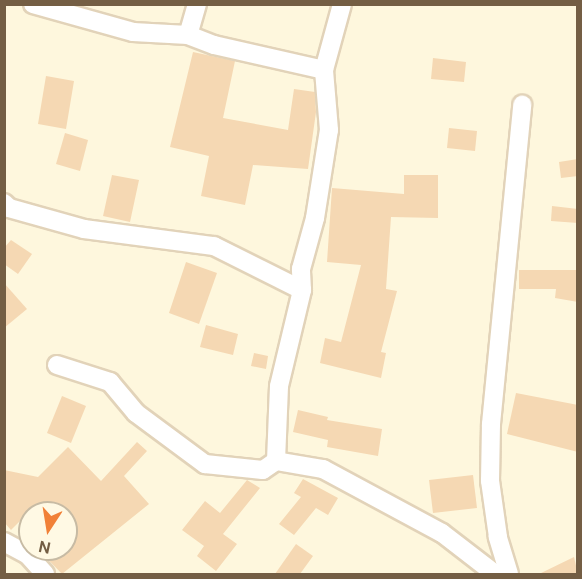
<!DOCTYPE html>
<style>
body{margin:0}
#map{position:relative;width:582px;height:579px;overflow:hidden;background:#fef7dd;font-family:"DM Sans",sans-serif}
div>[style]{position:absolute}
[style*='--x']{left:calc(var(--x)*1px);top:calc(var(--y)*1px);width:calc(var(--w)*1px);rotate:calc(var(--a)*1deg)}
.building>*{inset:0;background:#f5d8b3}
.roads{filter:drop-shadow(2px 0 #e2d3b9) drop-shadow(-2px 0 #e2d3b9) drop-shadow(0 2px #e2d3b9) drop-shadow(0 -2px #e2d3b9)}
.minor>*{height:18px;margin:-9px;padding:0 9px;transform-origin:9px;border-radius:9px;background:#fff}
span{translate:-50% -50%;white-space:nowrap;text-align:center;line-height:1.15;-webkit-text-stroke:4.5px #fff9e4;paint-order:stroke}
.frame{position:absolute;inset:0;border:6px solid #745e44;pointer-events:none}
.north{position:absolute;left:18px;top:501px;width:60px;height:60px;box-sizing:border-box;background:#fff9e4;border:2px solid #c7bba4;border-radius:50%;rotate:192deg;font-size:16px;font-weight:700;line-height:24px;text-align:center;color:#745e44}
.north::after{content:'';display:block;margin:auto;width:21px;height:27px;background:#f18138;clip-path:polygon(50% 0,100% 100%,50% 72%,0 100%)}
</style>
<div id="map">
<div class="building">
<div style="clip-path:polygon(193px 52px,235px 61px,223px 118px,288px 130px,294px 89px,315px 92px,316px 112px,308px 169px,253px 165px,245px 205px,201px 196px,209px 156px,170px 147px)"></div>
<div style="clip-path:polygon(433px 58px,466px 62px,464px 82px,431px 79px)"></div>
<div style="clip-path:polygon(46px 76px,74px 81px,66px 129px,38px 124px)"></div>
<div style="clip-path:polygon(449px 128px,477px 131px,475px 151px,447px 148px)"></div>
<div style="clip-path:polygon(65px 133px,88px 140px,80px 171px,56px 164px)"></div>
<div style="clip-path:polygon(578px 159px,578px 176px,561px 178px,559px 162px)"></div>
<div style="clip-path:polygon(112px 175px,139px 180px,130px 222px,103px 216px)"></div>
<div style="clip-path:polygon(404px 175px,438px 175px,438px 218px,391px 217px,386px 289px,397px 291px,381px 352px,386px 353px,381px 378px,320px 363px,325px 338px,341px 342px,361px 265px,327px 262px,332px 188px,404px 194px)"></div>
<div style="clip-path:polygon(552px 206px,578px 209px,578px 223px,551px 221px)"></div>
<div style="clip-path:polygon(11px 240px,32px 254px,18px 274px,4px 264px,4px 248px)"></div>
<div style="clip-path:polygon(186px 262px,217px 273px,199px 324px,169px 313px)"></div>
<div style="clip-path:polygon(519px 270px,578px 270px,578px 302px,555px 298px,556px 289px,519px 289px)"></div>
<div style="clip-path:polygon(4px 283px,27px 309px,4px 328px)"></div>
<div style="clip-path:polygon(206px 325px,238px 334px,233px 355px,200px 347px)"></div>
<div style="clip-path:polygon(254px 353px,268px 356px,266px 369px,251px 366px)"></div>
<div style="clip-path:polygon(516px 393px,578px 405px,578px 452px,507px 434px)"></div>
<div style="clip-path:polygon(62px 396px,86px 406px,71px 443px,47px 433px)"></div>
<div style="clip-path:polygon(298px 410px,328px 417px,327px 420px,382px 429px,378px 456px,327px 447px,328px 440px,293px 432px)"></div>
<div style="clip-path:polygon(137px 442px,147px 451px,124px 476px,149px 504px,62px 574px,38px 549px,66px 549px,66px 513px,28px 513px,11px 530px,4px 522px,4px 470px,38px 477px,68px 447px,101px 481px)"></div>
<div style="clip-path:polygon(473px 475px,477px 508px,433px 513px,429px 480px)"></div>
<div style="clip-path:polygon(303px 479px,338px 498px,328px 515px,316px 508px,294px 535px,279px 524px,301px 497px,294px 493px)"></div>
<div style="clip-path:polygon(247px 480px,260px 488px,223px 534px,237px 544px,216px 571px,197px 556px,204px 546px,182px 530px,205px 501px,220px 513px)"></div>
<div style="clip-path:polygon(296px 544px,313px 556px,300px 574px,275px 574px)"></div>
<div style="clip-path:polygon(574px 557px,578px 574px,539px 574px)"></div>
</div>
<div class="roads">
<div class="minor">
<div style="--x:33;--y:4;--w:104;--a:15.6"></div>
<div style="--x:133;--y:32;--w:55;--a:3.1"></div>
<div style="--x:197;--y:4;--w:32;--a:106"></div>
<div style="--x:188;--y:35;--w:28;--a:21"></div>
<div style="--x:214;--y:45;--w:113;--a:12.8"></div>
<div style="--x:4;--y:203;--w:7;--a:45"></div>
<div style="--x:9;--y:208;--w:78;--a:15.6"></div>
<div style="--x:84;--y:229;--w:131;--a:7.5"></div>
<div style="--x:214;--y:246;--w:98;--a:26.6"></div>
<div style="--x:57;--y:365;--w:56;--a:17.8"></div>
<div style="--x:110;--y:382;--w:40;--a:50"></div>
<div style="--x:136;--y:413;--w:86;--a:36.5"></div>
<div style="--x:205;--y:464;--w:58;--a:5.9"></div>
<div style="--x:263;--y:470;--w:16;--a:-35"></div>
<div style="--x:276;--y:461;--w:48;--a:9.7"></div>
<div style="--x:323;--y:469;--w:135;--a:28.3"></div>
<div style="--x:442;--y:533;--w:67;--a:37.7"></div>
<div style="--x:276;--y:461;--w:75;--a:-87.7"></div>
<div style="--x:279;--y:386;--w:99;--a:-76.5"></div>
<div style="--x:302;--y:290;--w:21;--a:-93"></div>
<div style="--x:301;--y:269;--w:53;--a:-74.6"></div>
<div style="--x:315;--y:218;--w:89;--a:-81"></div>
<div style="--x:329;--y:130;--w:60;--a:-94.8"></div>
<div style="--x:324;--y:70;--w:68;--a:-74.7"></div>
<div style="--x:4;--y:542;--w:26;--a:28"></div>
<div style="--x:27;--y:554;--w:27;--a:48"></div>
<div style="--x:509;--y:574;--w:39;--a:-107"></div>
<div style="--x:498;--y:537;--w:57;--a:-98.1"></div>
<div style="--x:490;--y:481;--w:57;--a:-89"></div>
<div style="--x:491;--y:424;--w:321;--a:-84.4"></div>
</div>
</div>
<div class="frame"></div>
<div class="north">N</div>
</div>
